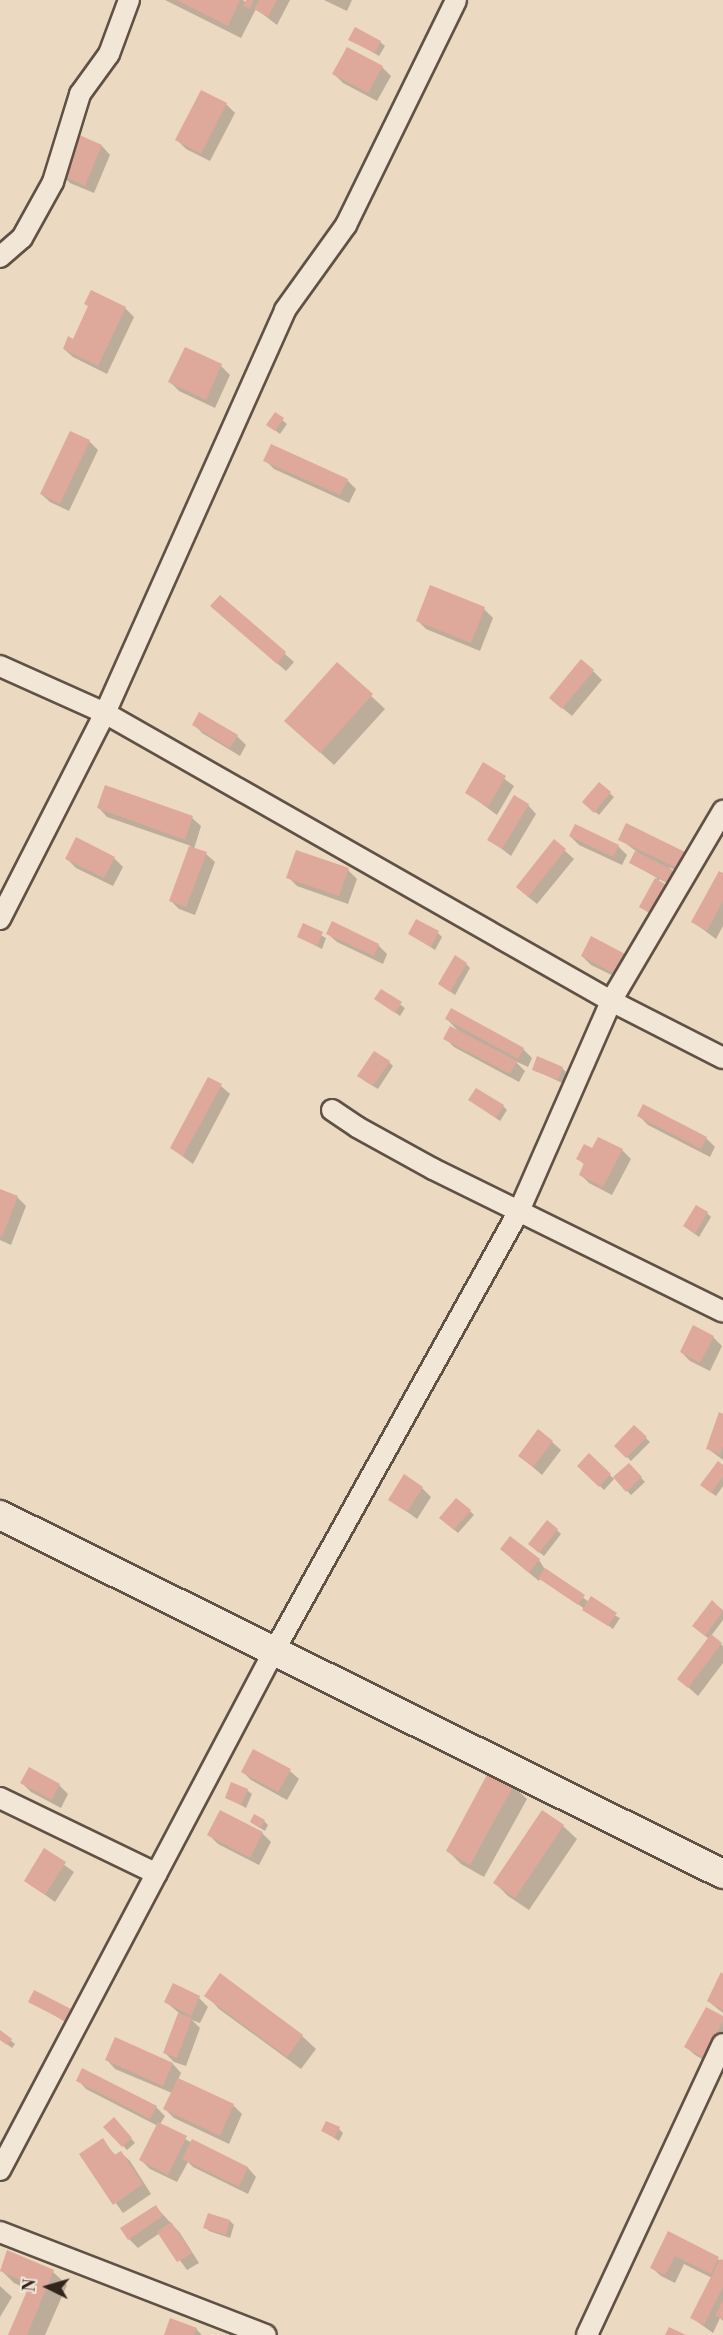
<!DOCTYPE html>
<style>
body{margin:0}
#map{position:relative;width:723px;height:2335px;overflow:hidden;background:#ebd9c2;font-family:"Libre Bodoni",serif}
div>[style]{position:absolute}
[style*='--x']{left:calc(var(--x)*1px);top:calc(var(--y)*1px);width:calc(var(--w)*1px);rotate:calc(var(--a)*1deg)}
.shadow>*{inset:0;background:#0003}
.building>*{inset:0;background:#dea89b}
.roads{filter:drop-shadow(2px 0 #605145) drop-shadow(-2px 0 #605145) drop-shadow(0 2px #605145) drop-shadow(0 -2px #605145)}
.street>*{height:20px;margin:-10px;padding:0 10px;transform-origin:10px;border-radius:10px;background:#f2e6d7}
.secondary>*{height:28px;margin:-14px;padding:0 14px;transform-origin:14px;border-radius:14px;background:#f2e6d7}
span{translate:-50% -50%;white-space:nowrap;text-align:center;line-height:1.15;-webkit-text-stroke:5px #f2e6d7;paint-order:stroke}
.north{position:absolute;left:18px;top:2257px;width:60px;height:60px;-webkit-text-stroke:4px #f2e6d7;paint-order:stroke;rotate:275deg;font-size:16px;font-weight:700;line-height:24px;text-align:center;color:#32241b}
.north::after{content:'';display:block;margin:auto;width:21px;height:27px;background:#32241b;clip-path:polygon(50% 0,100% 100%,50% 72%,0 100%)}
</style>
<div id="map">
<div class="shadow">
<div style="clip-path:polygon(165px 0,243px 0,246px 3px,248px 0,290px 0,277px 25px,256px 9px,241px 38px)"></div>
<div style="clip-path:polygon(324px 0,352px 0,347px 11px)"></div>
<div style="clip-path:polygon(350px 39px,380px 42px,385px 46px,379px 56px)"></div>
<div style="clip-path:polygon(382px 67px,391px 76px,377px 101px,343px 83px,334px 74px)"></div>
<div style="clip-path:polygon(226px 104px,235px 113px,210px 161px,186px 149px,177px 140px)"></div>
<div style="clip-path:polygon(77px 136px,102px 146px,110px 155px,94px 193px,70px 183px,61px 174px)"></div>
<div style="clip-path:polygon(89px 307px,125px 308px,134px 317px,107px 374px,73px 357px,64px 349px,73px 341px)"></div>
<div style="clip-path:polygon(221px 366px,230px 375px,215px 408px,179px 391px,170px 382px)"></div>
<div style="clip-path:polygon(275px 414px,287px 424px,280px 434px,272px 428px)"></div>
<div style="clip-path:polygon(89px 441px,98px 450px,69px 511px,50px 502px,41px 494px)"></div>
<div style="clip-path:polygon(265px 460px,347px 480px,356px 489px,349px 503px,274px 469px)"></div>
<div style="clip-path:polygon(220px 597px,294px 662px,286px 671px,221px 615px)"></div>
<div style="clip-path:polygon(484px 609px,493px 618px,480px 651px,426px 629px,417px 620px)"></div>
<div style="clip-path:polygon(337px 664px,385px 709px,334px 765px,300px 734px)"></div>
<div style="clip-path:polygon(593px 671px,602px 680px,572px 716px,560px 706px)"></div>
<div style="clip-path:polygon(194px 724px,237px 736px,246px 745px,240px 756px,202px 733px)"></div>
<div style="clip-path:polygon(484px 764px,514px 786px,497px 815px,467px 793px)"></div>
<div style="clip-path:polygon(599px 784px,614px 797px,599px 815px,588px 806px)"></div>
<div style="clip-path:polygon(528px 805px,536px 814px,511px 856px,489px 839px)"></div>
<div style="clip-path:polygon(99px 808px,192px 818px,201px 826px,194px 849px,206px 854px,215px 862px,195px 915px,179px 909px,170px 900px,191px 846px,107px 817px)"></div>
<div style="clip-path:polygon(570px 836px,618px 846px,627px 855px,622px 865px,579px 845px)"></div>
<div style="clip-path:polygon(620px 839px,684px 853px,693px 862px,686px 876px,669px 867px,676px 876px,671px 885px,659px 879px,657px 918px,641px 907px,657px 878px,631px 863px,637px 852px)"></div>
<div style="clip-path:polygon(554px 841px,574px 859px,537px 904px,527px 896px)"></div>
<div style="clip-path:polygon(114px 858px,123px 867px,113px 886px,76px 868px,67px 859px)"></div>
<div style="clip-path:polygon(348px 870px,357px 879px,348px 904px,297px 886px,288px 877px)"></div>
<div style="clip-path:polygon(723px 875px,723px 926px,716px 939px,693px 922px)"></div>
<div style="clip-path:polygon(303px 925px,326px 938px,322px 949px,299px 937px)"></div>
<div style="clip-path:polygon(438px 933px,442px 937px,435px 950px,410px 934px)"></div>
<div style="clip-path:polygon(328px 934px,378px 945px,387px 954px,383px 964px,337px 942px)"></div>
<div style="clip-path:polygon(591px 938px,626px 982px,591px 965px,582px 956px)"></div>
<div style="clip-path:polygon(466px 964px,470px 968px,455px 995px,440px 984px)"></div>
<div style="clip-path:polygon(381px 991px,405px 1008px,400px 1016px,376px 999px)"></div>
<div style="clip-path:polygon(452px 1010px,523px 1049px,532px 1058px,528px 1067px,515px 1061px,525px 1071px,519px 1082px,454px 1047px,445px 1038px,459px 1032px,447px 1019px)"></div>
<div style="clip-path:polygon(389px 1062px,393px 1066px,378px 1089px,363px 1080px)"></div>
<div style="clip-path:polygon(562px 1068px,566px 1072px,562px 1083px,533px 1069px)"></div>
<div style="clip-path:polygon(221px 1086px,230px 1094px,193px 1164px,171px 1148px)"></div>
<div style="clip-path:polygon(470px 1100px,503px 1106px,507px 1110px,500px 1121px)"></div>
<div style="clip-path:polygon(639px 1116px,706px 1138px,715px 1147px,710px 1157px,648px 1125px)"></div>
<div style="clip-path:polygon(592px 1150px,622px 1150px,631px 1159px,612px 1195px,589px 1183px,581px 1175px,585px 1165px,578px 1159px)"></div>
<div style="clip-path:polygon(0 1190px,18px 1198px,26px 1206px,11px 1245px,0 1240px)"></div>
<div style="clip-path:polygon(707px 1213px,711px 1217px,699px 1237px,684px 1226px)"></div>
<div style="clip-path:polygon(713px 1337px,722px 1346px,710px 1371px,690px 1361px,681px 1352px)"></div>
<div style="clip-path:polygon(723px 1415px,723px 1460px,707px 1448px)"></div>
<div style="clip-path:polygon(634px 1427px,650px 1442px,631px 1461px,616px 1446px)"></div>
<div style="clip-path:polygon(552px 1442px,561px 1450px,542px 1475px,520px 1456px)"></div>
<div style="clip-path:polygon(589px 1455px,614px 1479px,629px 1465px,645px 1482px,631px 1495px,615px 1478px,604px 1490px,579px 1466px)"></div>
<div style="clip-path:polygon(723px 1467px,723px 1486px,716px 1496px,706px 1489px)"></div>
<div style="clip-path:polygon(422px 1488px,431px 1497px,417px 1519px,390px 1499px)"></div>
<div style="clip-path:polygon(470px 1511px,474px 1515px,458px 1533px,445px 1522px)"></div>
<div style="clip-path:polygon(557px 1530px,561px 1534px,544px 1556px,534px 1548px)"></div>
<div style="clip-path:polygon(511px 1558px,539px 1560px,546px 1571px,589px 1602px,620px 1618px,613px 1629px,541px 1578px,539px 1581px)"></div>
<div style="clip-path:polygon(712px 1602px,723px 1610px,723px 1620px,711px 1636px,723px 1646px,723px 1663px,698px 1696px,679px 1679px,709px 1639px,698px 1630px)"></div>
<div style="clip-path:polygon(29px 1769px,59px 1785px,68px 1794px,61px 1808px,31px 1792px,22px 1783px)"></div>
<div style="clip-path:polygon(242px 1771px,290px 1771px,299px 1779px,287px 1800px,251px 1780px)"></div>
<div style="clip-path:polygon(513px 1786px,527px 1799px,484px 1877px,461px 1864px,448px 1851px)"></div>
<div style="clip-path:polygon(247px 1790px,252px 1794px,246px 1808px,226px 1797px)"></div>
<div style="clip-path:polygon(542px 1812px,563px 1826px,577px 1839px,529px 1910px,508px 1896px,495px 1883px)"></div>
<div style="clip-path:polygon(264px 1821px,268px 1825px,265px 1831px,251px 1822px)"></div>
<div style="clip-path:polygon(262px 1833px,271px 1842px,259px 1865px,218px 1844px,209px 1835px)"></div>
<div style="clip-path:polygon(45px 1851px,74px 1872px,55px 1902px,26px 1881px)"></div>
<div style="clip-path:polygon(221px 1975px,302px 2036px,316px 2049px,301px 2069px,219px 2009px,206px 1995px)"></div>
<div style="clip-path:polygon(723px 1975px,723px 2013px,708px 2001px)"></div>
<div style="clip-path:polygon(199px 1998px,208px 2007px,200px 2023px,192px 2020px,200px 2028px,186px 2066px,174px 2062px,165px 2053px,179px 2013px,166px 2002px)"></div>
<div style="clip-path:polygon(30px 2001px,70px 2010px,74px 2014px,69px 2024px)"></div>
<div style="clip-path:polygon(723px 2018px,723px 2046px,713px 2065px,695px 2055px,686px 2047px)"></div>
<div style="clip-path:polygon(0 2032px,15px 2044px,12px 2048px,0 2039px)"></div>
<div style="clip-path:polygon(107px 2060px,173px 2064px,181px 2073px,178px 2080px,234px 2106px,242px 2114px,229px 2144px,174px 2118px,165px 2109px,172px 2093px,115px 2069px)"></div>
<div style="clip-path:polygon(78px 2080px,156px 2107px,165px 2116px,160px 2124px,192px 2143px,248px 2168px,256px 2177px,248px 2194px,193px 2167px,188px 2162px,177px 2182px,150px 2169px,141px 2160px,158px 2126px,86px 2089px)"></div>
<div style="clip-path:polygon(114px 2119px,135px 2143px,127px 2150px,105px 2127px)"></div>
<div style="clip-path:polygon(339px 2129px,343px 2133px,339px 2141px,323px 2131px)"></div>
<div style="clip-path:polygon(102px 2140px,116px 2156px,121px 2153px,130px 2161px,151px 2194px,123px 2213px,81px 2155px)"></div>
<div style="clip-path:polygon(156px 2207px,180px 2233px,199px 2263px,187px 2270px,160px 2233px,138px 2248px,129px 2239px)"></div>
<div style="clip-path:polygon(209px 2215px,230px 2221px,234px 2225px,230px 2238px,209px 2231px,205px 2227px)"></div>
<div style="clip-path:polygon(669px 2234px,723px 2262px,723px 2321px,720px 2318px,713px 2333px,692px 2318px,712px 2278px,684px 2264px,675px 2283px,661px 2276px,652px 2268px)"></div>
<div style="clip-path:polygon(8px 2252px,53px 2272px,67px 2285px,45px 2335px,10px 2335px,29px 2290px,14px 2283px,1px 2270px)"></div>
<div style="clip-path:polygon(0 2286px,12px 2297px,0 2317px)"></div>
<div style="clip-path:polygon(196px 2329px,202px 2335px,165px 2335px)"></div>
</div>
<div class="building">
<div style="clip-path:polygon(176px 0,240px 0,228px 26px)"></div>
<div style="clip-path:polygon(246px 0,254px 0,250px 9px,243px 6px)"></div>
<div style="clip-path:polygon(259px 0,277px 0,268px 17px,254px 9px)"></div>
<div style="clip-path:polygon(355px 27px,381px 41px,375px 53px,348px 40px)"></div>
<div style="clip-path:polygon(347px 47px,383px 66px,368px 93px,332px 74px)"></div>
<div style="clip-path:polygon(201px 90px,227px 103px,201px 154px,175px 140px)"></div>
<div style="clip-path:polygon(77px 134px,102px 145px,85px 186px,59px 174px)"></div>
<div style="clip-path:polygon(91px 290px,126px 307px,98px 366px,63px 349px,68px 336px,73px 339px,88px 306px,84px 304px)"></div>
<div style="clip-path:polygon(185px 347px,222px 364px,206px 400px,168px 382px)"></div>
<div style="clip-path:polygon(275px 412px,284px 418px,275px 431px,266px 425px)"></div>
<div style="clip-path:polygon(70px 431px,90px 440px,60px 504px,40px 494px)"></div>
<div style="clip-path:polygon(271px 444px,348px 479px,340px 495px,263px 461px)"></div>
<div style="clip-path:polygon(430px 585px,485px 607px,471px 643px,416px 621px)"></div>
<div style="clip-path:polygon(220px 595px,286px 652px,277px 664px,210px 606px)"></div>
<div style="clip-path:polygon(581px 659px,594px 670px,562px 709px,549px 698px)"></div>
<div style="clip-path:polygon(337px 662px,373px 694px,320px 753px,284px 721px)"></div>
<div style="clip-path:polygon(199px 712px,238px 735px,230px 748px,192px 725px)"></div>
<div style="clip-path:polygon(483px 762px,506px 776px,488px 807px,465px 793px)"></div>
<div style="clip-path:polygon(599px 782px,611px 792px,594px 813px,582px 802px)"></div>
<div style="clip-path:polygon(105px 785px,193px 816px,185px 840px,97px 808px)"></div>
<div style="clip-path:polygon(514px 795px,529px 804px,502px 849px,487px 840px)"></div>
<div style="clip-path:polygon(626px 823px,685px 852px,677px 868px,618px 840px)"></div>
<div style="clip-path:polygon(575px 824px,619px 845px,613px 857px,569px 836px)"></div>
<div style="clip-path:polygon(76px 837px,115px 857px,104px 878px,65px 859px)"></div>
<div style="clip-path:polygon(554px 839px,566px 849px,528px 897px,516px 887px)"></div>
<div style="clip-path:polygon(189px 846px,207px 852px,186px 907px,169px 901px)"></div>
<div style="clip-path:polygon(296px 850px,349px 868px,339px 896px,286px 878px)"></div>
<div style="clip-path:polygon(635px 851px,673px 870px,667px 882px,629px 863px)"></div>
<div style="clip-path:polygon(719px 871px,723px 873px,723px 901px,707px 931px,691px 922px)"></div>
<div style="clip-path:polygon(655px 878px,668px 886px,653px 915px,639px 907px)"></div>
<div style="clip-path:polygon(416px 919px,439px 931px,431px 947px,408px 934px)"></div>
<div style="clip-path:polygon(332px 921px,379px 944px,374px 956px,326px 934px)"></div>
<div style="clip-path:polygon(303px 923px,323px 932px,317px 946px,297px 937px)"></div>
<div style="clip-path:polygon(591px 936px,627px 955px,617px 975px,581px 956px)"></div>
<div style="clip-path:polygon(455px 955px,467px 963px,450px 992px,438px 984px)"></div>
<div style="clip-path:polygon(381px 989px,402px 1002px,395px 1013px,374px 999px)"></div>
<div style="clip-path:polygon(451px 1008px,524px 1048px,518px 1059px,445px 1019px)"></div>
<div style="clip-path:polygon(450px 1026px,517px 1061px,510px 1074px,443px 1039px)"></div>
<div style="clip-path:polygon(374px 1051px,390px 1061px,373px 1086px,357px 1076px)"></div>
<div style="clip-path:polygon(537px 1056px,563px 1067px,558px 1080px,532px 1070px)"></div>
<div style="clip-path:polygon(208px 1077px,222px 1084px,183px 1156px,170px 1148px)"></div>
<div style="clip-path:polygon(476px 1088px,504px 1105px,496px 1118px,468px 1100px)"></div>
<div style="clip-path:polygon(643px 1104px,707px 1137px,701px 1149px,637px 1116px)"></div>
<div style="clip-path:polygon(598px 1137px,623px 1149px,603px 1187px,579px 1175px,584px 1163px,576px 1159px,584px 1144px,592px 1148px)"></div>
<div style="clip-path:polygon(0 1189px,18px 1196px,2px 1237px,0 1236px)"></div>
<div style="clip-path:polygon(696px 1205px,708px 1212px,695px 1234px,683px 1226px)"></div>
<div style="clip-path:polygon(693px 1325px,714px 1336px,700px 1363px,680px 1352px)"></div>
<div style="clip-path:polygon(719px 1412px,723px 1414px,723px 1446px,720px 1454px,706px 1449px)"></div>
<div style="clip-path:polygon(634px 1425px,647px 1437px,626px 1458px,614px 1446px)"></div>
<div style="clip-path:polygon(538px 1429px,553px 1441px,533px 1467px,518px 1456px)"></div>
<div style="clip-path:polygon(589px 1453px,611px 1474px,599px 1487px,577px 1466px)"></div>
<div style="clip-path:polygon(718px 1461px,723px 1465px,723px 1477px,711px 1493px,700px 1485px)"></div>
<div style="clip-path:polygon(629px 1463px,642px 1477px,626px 1492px,613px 1477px)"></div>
<div style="clip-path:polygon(404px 1474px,423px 1487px,407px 1512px,388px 1500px)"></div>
<div style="clip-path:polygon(456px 1498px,471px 1510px,454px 1530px,439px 1518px)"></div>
<div style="clip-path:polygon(547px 1520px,558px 1529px,539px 1553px,528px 1544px)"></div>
<div style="clip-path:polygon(510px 1536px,540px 1559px,529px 1573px,500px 1549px)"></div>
<div style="clip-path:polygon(545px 1568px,585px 1595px,578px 1605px,538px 1578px)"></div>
<div style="clip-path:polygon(591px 1596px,617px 1613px,608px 1626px,582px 1610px)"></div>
<div style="clip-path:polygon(712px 1600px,723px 1611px,705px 1636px,692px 1626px)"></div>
<div style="clip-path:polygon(711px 1634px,722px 1643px,688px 1688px,677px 1679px)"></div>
<div style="clip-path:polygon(253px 1749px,291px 1769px,278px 1792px,241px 1772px)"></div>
<div style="clip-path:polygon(29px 1767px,60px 1784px,52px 1800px,20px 1783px)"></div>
<div style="clip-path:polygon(489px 1771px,514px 1785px,470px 1865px,446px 1851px)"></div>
<div style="clip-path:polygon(231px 1782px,248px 1789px,241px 1805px,225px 1798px)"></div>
<div style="clip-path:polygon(220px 1810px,263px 1832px,250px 1858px,207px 1835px)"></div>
<div style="clip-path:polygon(542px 1810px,564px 1825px,515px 1898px,493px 1883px)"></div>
<div style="clip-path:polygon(254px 1814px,265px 1820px,260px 1828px,250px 1822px)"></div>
<div style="clip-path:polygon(44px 1848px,66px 1862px,45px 1895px,24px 1881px)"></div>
<div style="clip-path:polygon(721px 1972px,723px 1974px,723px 2010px,707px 2001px)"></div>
<div style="clip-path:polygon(220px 1973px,303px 2035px,287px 2057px,204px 1996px)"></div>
<div style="clip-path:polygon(173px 1983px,200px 1996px,191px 2016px,164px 2002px)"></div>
<div style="clip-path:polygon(34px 1990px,71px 2009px,65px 2021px,28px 2002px)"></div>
<div style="clip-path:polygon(706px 2007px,723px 2016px,723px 2021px,704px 2058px,684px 2047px)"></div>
<div style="clip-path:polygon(178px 2013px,192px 2018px,177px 2058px,163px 2053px)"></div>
<div style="clip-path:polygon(0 2030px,12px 2039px,7px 2045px,0 2040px)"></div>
<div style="clip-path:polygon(115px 2037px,173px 2063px,163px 2086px,105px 2060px)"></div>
<div style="clip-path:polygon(82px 2068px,157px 2106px,150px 2119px,76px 2081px)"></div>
<div style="clip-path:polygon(178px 2078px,234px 2104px,220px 2136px,163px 2109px)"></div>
<div style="clip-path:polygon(114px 2117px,132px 2138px,122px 2147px,103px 2127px)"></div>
<div style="clip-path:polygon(326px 2121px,340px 2127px,335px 2138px,321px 2131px)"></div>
<div style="clip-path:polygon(158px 2122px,187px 2136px,168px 2175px,139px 2160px)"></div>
<div style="clip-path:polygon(103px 2138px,114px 2155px,121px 2151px,143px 2184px,113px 2205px,79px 2154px)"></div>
<div style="clip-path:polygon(192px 2139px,248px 2167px,239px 2187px,182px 2159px)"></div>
<div style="clip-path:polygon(156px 2205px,163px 2216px,128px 2240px,120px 2228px)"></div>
<div style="clip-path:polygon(208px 2213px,230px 2220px,226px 2235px,203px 2228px)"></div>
<div style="clip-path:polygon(171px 2222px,192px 2253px,177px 2262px,157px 2232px)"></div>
<div style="clip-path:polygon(668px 2231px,719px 2257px,711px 2274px,675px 2256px,665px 2275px,650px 2268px)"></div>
<div style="clip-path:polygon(7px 2250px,54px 2270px,27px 2335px,8px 2335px,30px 2284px,0 2271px)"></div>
<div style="clip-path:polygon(720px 2259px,723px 2260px,723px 2287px,704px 2325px,690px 2318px)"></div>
<div style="clip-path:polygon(723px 2300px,723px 2319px,715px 2316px)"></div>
<div style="clip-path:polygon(170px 2318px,197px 2328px,194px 2335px,164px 2335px)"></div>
<div style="clip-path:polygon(669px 2327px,686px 2335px,665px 2335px)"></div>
</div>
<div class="roads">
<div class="street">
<div style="--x:0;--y:257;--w:29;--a:-41"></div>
<div style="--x:22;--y:238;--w:64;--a:-61"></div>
<div style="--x:53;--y:182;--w:92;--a:-72.9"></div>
<div style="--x:80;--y:94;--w:49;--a:-54.1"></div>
<div style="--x:109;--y:54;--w:58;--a:-69.7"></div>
<div style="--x:0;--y:666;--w:115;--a:24.1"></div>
<div style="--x:105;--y:713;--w:582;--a:29.65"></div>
<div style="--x:611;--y:1001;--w:126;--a:27"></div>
<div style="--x:0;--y:919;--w:231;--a:-63"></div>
<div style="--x:105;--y:713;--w:441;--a:-65.9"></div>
<div style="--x:285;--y:310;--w:105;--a:-54.3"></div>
<div style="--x:346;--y:225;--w:250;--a:-63.9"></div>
<div style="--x:332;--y:1110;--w:30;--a:34"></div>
<div style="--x:357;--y:1127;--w:87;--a:28.9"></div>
<div style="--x:433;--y:1169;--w:323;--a:26.2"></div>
<div style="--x:0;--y:1798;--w:174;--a:25.8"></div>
<div style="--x:0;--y:2170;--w:587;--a:-62.17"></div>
<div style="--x:274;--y:1651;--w:504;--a:-60.89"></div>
<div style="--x:519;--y:1211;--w:229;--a:-66.3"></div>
<div style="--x:611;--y:1001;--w:221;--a:-59.5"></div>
<div style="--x:0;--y:2232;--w:285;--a:21.2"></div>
<div style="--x:587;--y:2335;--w:321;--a:-65"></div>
</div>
<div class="secondary">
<div style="--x:0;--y:1515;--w:807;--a:26.41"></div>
</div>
</div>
<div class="north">N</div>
</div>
